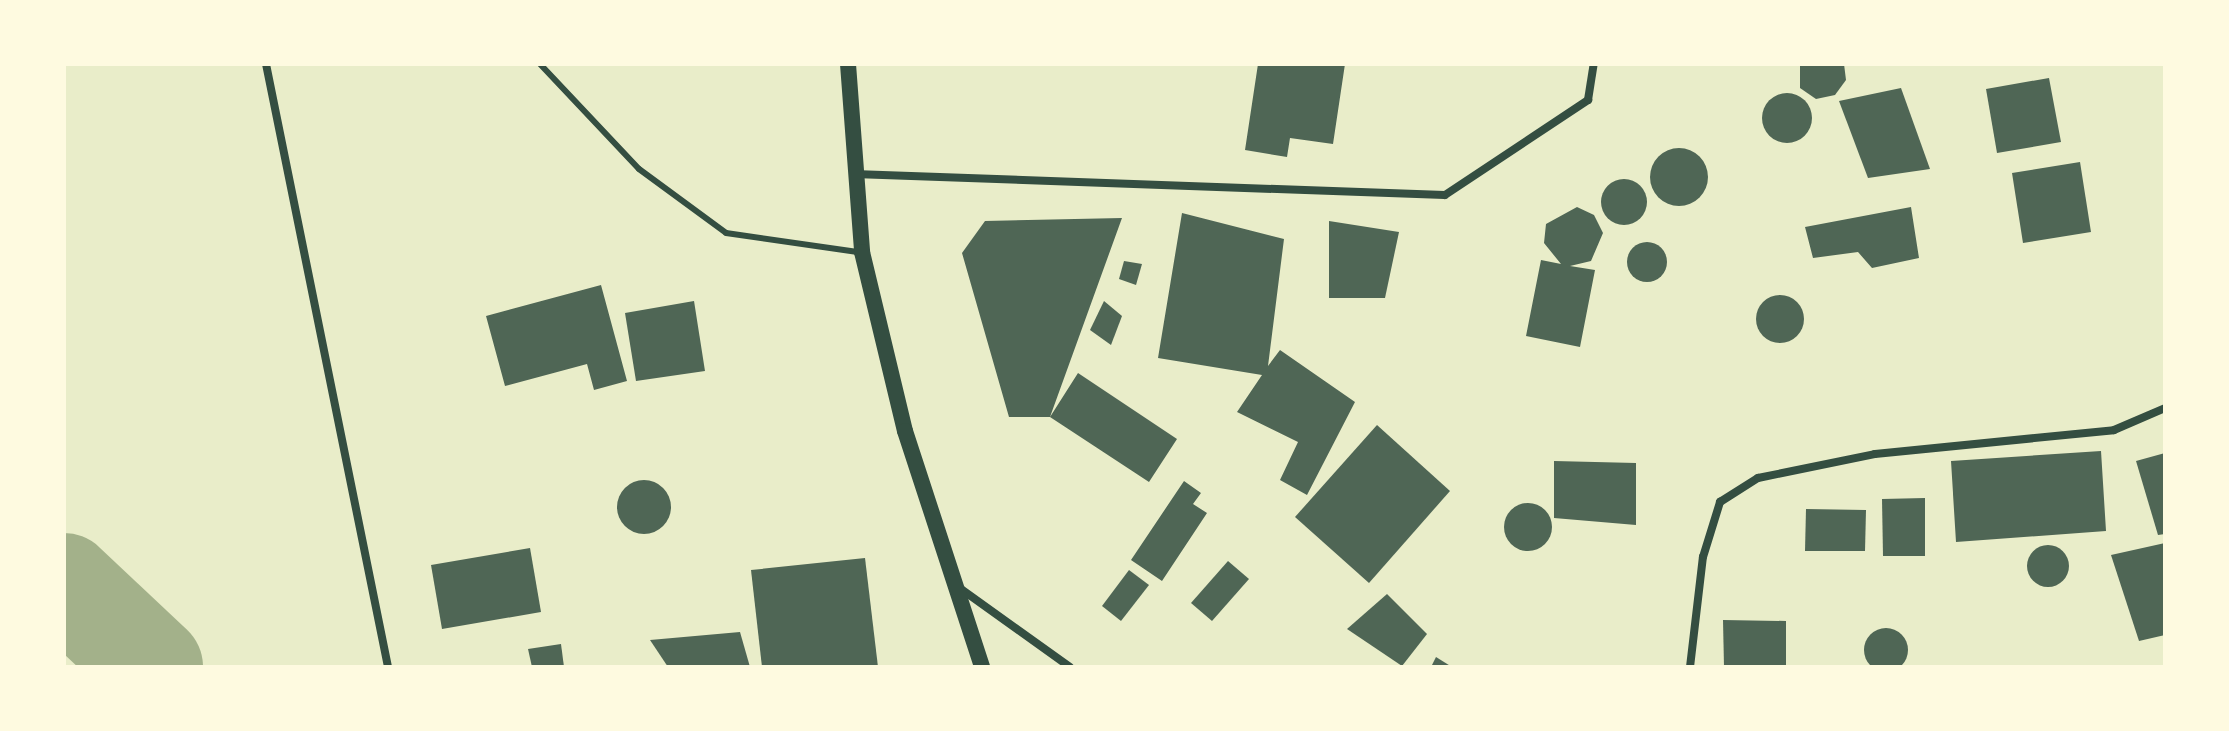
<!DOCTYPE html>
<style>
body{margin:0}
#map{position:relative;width:2229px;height:731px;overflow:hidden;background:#e9edc9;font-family:Ubuntu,sans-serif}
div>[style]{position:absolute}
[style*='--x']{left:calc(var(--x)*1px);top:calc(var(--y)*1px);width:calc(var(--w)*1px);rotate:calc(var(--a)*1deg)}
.river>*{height:102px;margin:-51px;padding:0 51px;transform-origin:51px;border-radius:51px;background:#a3b18a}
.building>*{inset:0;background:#4f6655}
.round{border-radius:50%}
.service>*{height:6px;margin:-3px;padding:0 3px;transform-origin:3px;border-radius:3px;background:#344e41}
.minor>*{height:8px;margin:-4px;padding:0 4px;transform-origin:4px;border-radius:4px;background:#344e41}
.secondary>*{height:16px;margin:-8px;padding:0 8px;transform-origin:8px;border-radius:8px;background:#344e41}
span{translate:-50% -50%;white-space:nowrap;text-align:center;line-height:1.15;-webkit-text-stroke:7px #fefae0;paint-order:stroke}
.frame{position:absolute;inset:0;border:66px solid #fefae0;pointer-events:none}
</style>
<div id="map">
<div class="river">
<div style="--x:64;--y:584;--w:121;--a:43.3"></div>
</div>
<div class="building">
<div style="clip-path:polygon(1258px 64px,1345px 64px,1333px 144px,1290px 138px,1287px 157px,1245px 150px)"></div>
<div style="clip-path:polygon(1800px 64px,1844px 64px,1846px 80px,1835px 95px,1816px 99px,1800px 88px)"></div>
<div style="clip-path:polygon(2049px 78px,2061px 142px,1997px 153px,1986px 89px)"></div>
<div style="clip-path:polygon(1901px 88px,1930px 169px,1868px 178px,1839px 101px)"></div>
<div class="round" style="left:1762px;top:93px;width:50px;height:50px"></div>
<div class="round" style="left:1650px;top:148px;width:58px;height:58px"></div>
<div style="clip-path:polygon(2080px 162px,2091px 232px,2023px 243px,2012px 173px)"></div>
<div class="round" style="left:1601px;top:179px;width:46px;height:46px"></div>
<div style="clip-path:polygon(1577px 207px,1594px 215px,1603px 233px,1591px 261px,1570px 266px,1595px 270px,1580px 347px,1526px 336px,1541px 260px,1561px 264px,1544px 243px,1546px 224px)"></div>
<div style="clip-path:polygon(1911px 207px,1919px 258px,1872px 268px,1858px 252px,1813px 258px,1805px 227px)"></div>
<div style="clip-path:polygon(1182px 213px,1284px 239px,1268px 366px,1280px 350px,1355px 402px,1307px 495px,1280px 480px,1298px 442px,1237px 412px,1262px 375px,1158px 358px)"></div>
<div style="clip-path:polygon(1122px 218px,1050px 417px,1078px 373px,1177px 439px,1149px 482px,1050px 417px,1009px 417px,962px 253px,985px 221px)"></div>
<div style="clip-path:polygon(1329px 221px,1399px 232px,1385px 298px,1329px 298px)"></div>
<div class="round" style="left:1627px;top:242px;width:40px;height:40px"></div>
<div style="clip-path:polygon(1124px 261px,1142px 264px,1136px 285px,1119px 279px)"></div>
<div style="clip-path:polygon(601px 285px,627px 381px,594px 390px,587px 364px,505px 386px,486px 316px)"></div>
<div class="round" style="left:1756px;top:295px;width:48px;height:48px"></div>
<div style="clip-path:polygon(694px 301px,705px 371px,636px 381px,625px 313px)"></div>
<div style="clip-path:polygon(1104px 301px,1122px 316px,1111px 345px,1090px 330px)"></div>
<div style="clip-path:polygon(1377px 425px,1450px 491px,1369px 583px,1295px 517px)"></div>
<div style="clip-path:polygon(2101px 451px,2106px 531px,1956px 542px,1951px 461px)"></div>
<div style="clip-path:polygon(2165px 453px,2165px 534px,2158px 535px,2136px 461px)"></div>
<div style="clip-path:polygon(1554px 461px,1636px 463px,1636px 525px,1554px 518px)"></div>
<div class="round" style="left:617px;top:480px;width:54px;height:54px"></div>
<div style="clip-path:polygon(1184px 481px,1201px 493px,1193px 504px,1207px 513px,1162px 581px,1131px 560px)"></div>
<div style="clip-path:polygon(1925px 498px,1925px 556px,1883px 556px,1882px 499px)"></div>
<div class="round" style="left:1504px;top:503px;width:48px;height:48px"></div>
<div style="clip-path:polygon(1806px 509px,1866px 510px,1865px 551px,1805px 551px)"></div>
<div style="clip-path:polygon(2165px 543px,2165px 635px,2139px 641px,2111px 555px)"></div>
<div class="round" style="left:2027px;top:545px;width:42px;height:42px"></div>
<div style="clip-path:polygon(530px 548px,541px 612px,442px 629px,431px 565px)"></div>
<div style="clip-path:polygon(865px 558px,878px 667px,762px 667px,751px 570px)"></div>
<div style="clip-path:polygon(1228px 561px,1249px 579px,1212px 621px,1191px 603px)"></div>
<div style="clip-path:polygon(1129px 570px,1149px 585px,1121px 621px,1102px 606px)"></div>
<div style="clip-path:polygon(1387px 594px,1427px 634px,1402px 666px,1347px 629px)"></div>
<div style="clip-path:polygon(1723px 620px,1786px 621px,1786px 667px,1724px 667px)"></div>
<div class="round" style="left:1864px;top:628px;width:44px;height:44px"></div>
<div style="clip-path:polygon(740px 632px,750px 667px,668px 667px,650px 640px)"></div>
<div style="clip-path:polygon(561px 644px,564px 667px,532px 667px,528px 649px)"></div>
<div style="clip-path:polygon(1436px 657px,1452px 667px,1431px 667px)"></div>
</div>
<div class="service">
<div style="--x:540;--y:64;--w:144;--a:46.7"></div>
<div style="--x:639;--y:169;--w:108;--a:36.3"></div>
<div style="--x:726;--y:233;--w:133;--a:8.2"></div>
</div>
<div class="minor">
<div style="--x:266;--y:64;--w:615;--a:78.56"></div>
<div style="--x:854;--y:174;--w:591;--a:2.04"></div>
<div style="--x:1445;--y:195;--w:172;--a:-33.6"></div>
<div style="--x:1588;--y:100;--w:36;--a:-81"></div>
<div style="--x:961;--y:589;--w:134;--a:35.6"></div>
<div style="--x:1690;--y:667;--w:111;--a:-83.3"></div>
<div style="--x:1703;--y:557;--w:58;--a:-72.8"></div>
<div style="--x:1720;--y:502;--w:45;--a:-32.3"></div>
<div style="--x:1758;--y:478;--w:119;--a:-11.6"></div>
<div style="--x:1875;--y:454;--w:240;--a:-5.7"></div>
<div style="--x:2114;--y:430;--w:56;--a:-23.3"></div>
</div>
<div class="secondary">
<div style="--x:848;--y:64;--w:189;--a:85.7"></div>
<div style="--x:862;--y:252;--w:184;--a:76.5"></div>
<div style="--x:905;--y:431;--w:248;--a:71.9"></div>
</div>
<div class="frame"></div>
</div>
